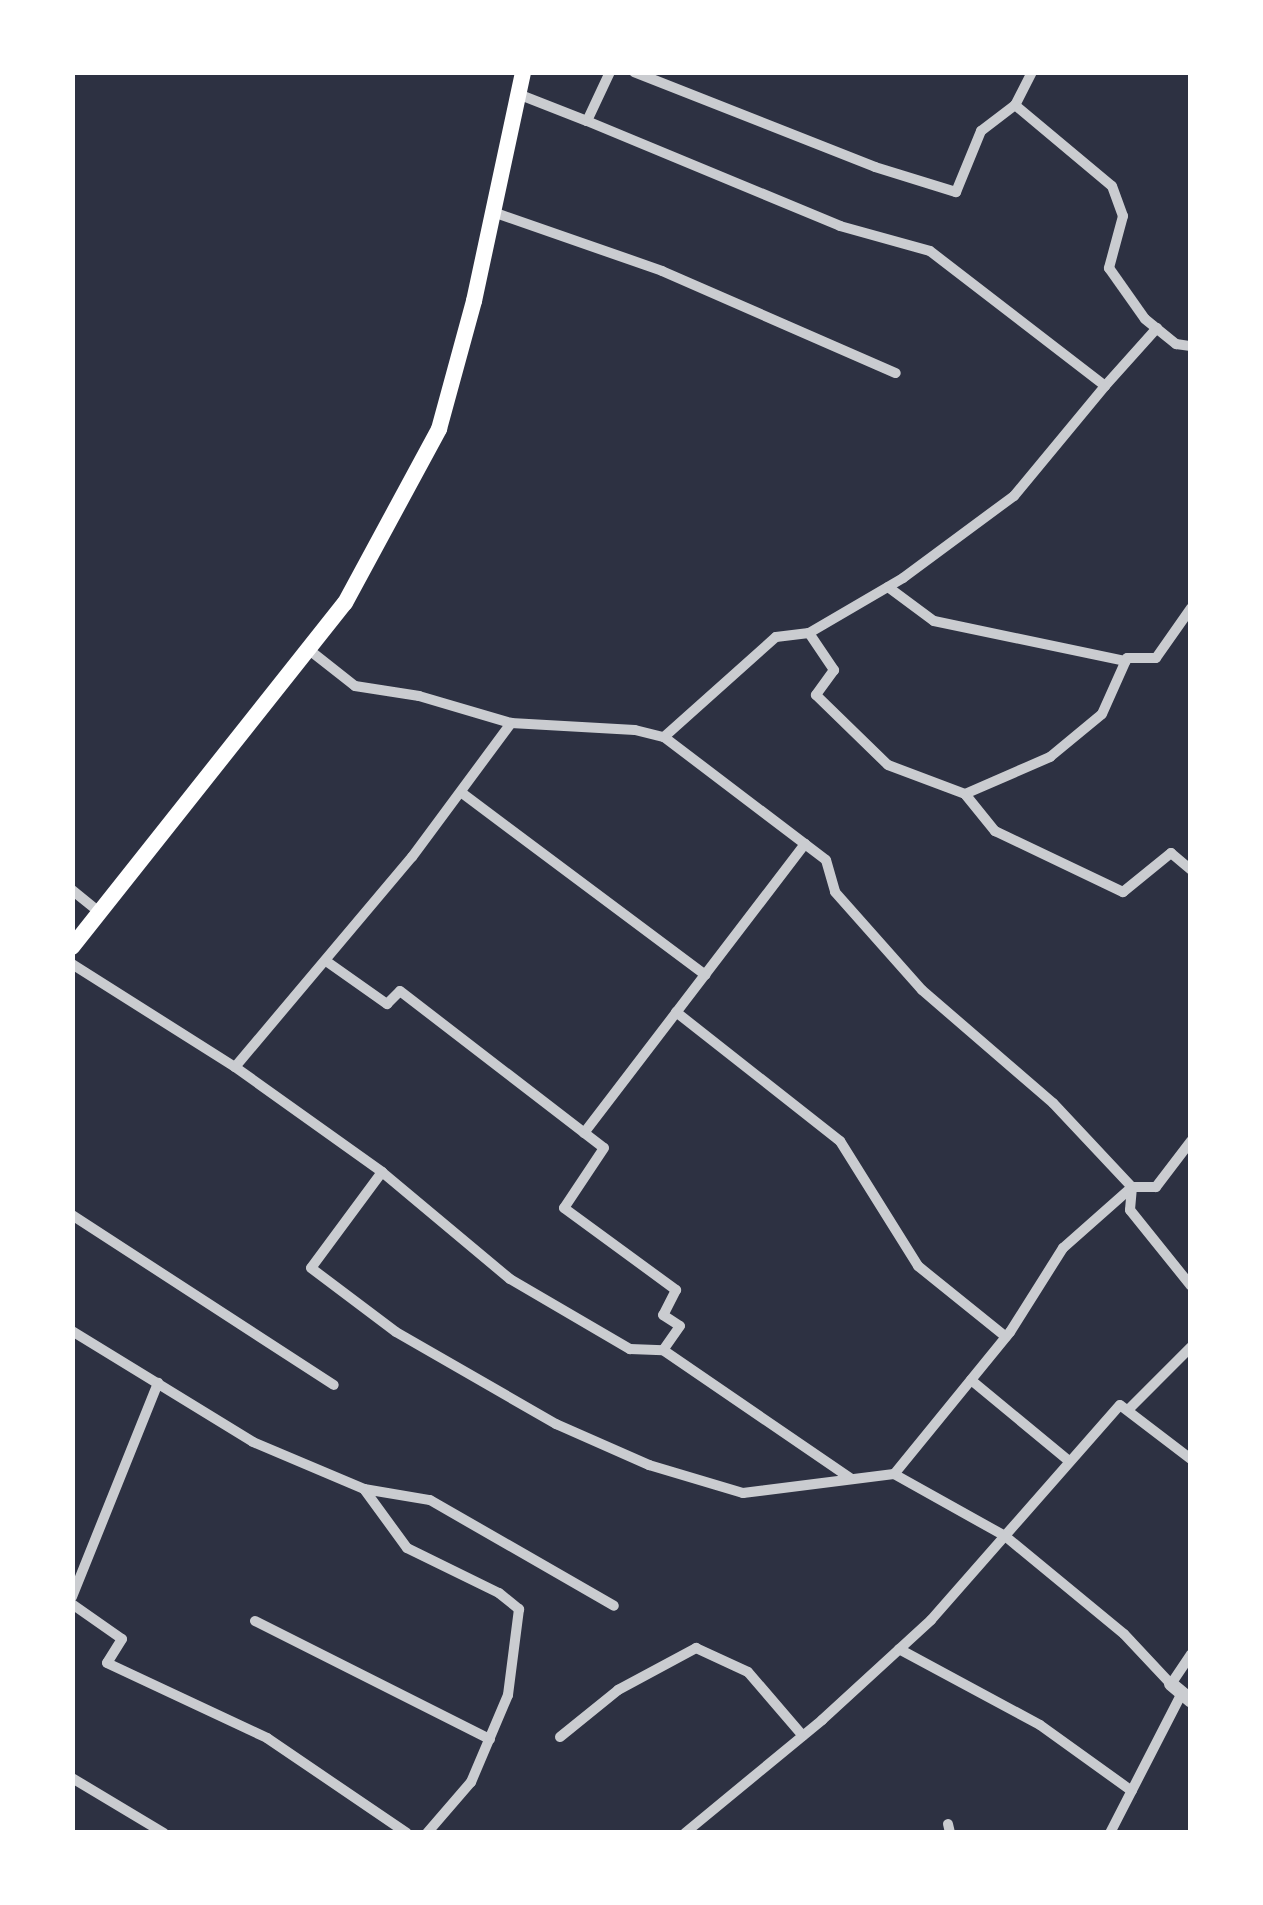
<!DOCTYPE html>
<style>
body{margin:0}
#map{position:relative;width:1263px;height:1905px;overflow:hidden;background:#2d3142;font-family:"PT Sans Narrow",sans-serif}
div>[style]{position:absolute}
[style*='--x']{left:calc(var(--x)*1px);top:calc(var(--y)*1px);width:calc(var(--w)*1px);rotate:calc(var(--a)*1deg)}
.minor>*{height:10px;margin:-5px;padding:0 5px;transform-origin:5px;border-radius:5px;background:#caccd0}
.tertiary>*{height:14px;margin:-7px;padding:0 7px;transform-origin:7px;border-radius:7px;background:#caccd0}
.primary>*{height:16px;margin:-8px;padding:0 8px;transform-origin:8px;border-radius:8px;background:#fff}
span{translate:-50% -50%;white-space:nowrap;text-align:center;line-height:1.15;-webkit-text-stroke:12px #fff;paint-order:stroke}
.frame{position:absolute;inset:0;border:75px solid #fff;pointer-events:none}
</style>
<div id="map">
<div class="minor">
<div style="--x:634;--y:72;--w:259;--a:21.5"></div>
<div style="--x:875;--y:167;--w:85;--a:17.2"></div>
<div style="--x:956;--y:192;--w:66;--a:-67.7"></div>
<div style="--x:981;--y:131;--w:43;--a:-37.4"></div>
<div style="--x:1032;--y:72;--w:37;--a:117"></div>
<div style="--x:1015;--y:105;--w:126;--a:39.9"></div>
<div style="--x:1112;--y:186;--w:32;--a:70"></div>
<div style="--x:1123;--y:216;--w:54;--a:105.1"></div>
<div style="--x:1109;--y:268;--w:62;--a:54.8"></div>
<div style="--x:1145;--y:319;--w:40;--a:39"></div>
<div style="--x:1176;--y:344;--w:15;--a:8"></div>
<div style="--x:518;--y:94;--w:74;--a:21.4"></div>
<div style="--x:587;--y:121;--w:54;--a:-64.9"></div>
<div style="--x:587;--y:121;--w:274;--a:22.5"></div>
<div style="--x:840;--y:226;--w:93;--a:15.5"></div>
<div style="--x:930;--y:251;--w:221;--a:37.6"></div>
<div style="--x:1105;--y:386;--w:78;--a:-48.1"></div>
<div style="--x:493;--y:212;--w:179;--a:19.2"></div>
<div style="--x:662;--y:271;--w:255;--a:23.6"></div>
<div style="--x:888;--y:587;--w:57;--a:36.5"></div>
<div style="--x:934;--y:621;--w:196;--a:11.8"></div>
<div style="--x:809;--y:633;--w:45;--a:56"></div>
<div style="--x:834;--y:670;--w:31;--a:126"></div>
<div style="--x:816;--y:695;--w:100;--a:44.2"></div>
<div style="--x:888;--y:765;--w:82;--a:20.6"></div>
<div style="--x:965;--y:794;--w:48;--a:51"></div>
<div style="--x:995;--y:831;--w:142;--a:25.5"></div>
<div style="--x:1123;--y:892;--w:62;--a:-39.1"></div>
<div style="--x:1171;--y:853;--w:26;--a:40"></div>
<div style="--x:308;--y:649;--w:60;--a:38.2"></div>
<div style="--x:355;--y:686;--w:65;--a:8.9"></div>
<div style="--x:419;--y:696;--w:96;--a:16.4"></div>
<div style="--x:511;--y:723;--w:124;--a:3.2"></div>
<div style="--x:635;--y:730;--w:30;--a:14"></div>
<div style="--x:664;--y:737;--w:150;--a:-41.8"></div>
<div style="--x:776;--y:637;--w:33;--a:-7"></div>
<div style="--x:809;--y:633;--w:109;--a:-30.3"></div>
<div style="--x:903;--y:578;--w:138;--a:-36.5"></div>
<div style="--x:1014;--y:496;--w:143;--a:-50.4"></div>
<div style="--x:664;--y:737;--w:203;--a:37.2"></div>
<div style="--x:826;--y:860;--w:33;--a:74"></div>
<div style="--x:835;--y:892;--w:131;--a:48.4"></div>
<div style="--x:922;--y:990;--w:173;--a:40.8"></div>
<div style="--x:1053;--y:1103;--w:115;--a:46.8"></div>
<div style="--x:1132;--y:1187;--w:23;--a:95"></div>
<div style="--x:1130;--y:1210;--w:97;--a:51.2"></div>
<div style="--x:462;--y:793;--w:304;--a:36.8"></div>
<div style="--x:965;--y:794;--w:93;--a:-23.5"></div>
<div style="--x:1050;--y:757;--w:67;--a:-39.6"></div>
<div style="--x:1102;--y:714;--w:61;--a:-65.9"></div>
<div style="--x:1127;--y:658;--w:29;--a:0"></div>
<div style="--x:1156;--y:658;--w:61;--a:-55"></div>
<div style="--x:72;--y:890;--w:32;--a:39"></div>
<div style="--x:326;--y:961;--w:75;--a:35.2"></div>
<div style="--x:387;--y:1004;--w:18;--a:-45"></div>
<div style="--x:400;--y:991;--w:257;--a:37.6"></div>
<div style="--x:604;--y:1148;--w:72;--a:123.7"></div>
<div style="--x:564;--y:1208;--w:139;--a:36.2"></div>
<div style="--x:676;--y:1290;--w:28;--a:117"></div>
<div style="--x:663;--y:1315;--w:20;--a:33"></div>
<div style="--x:680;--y:1326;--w:29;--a:125"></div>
<div style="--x:72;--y:964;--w:193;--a:32.3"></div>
<div style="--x:235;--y:1067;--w:181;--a:35.5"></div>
<div style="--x:382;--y:1172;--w:119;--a:126.5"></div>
<div style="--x:311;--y:1268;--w:106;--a:37"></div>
<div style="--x:396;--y:1332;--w:185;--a:29.9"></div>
<div style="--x:556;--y:1424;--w:102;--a:23.8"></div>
<div style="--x:649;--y:1465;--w:98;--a:16.6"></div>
<div style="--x:743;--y:1493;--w:152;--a:-7.2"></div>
<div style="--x:676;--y:1012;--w:209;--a:38.2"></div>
<div style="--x:840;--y:1141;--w:147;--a:58"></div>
<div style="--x:918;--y:1266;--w:113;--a:38.9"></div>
<div style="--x:235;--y:1067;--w:275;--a:-49.9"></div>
<div style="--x:412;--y:857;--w:167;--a:-53.5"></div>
<div style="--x:584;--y:1133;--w:364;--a:-52.6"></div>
<div style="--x:1191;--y:1141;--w:58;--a:127.3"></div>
<div style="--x:1156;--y:1187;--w:24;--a:180"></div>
<div style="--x:1132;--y:1187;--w:92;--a:138.5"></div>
<div style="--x:1063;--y:1248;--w:99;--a:122.2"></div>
<div style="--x:1010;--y:1332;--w:183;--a:129.2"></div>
<div style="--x:894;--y:1474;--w:127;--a:29.2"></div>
<div style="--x:1005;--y:1536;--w:154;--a:39.5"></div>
<div style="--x:1124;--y:1634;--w:69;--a:46.8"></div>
<div style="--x:1171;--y:1684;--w:36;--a:-56"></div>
<div style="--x:382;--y:1172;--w:167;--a:39.9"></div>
<div style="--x:510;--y:1279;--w:139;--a:30.3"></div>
<div style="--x:630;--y:1349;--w:33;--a:2"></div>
<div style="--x:663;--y:1350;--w:227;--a:34.4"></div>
<div style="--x:72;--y:1215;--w:312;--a:33"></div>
<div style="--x:72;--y:1331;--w:212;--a:31.5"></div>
<div style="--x:253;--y:1442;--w:121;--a:22.9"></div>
<div style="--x:364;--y:1489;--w:73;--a:53.9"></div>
<div style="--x:407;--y:1548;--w:102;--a:26.1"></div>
<div style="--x:499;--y:1593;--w:26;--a:39"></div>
<div style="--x:519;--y:1609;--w:87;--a:97.3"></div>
<div style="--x:508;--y:1695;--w:95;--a:113"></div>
<div style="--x:471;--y:1782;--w:67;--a:130.8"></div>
<div style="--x:971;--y:1380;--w:127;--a:39.6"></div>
<div style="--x:1128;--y:1410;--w:89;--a:-45"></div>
<div style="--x:364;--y:1489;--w:67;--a:9.5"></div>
<div style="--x:430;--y:1500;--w:212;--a:29.9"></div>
<div style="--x:72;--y:1597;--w:231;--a:-68.1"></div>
<div style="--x:72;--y:1604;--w:61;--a:35"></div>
<div style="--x:122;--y:1639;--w:28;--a:122"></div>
<div style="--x:107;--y:1663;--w:177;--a:25.1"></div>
<div style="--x:267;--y:1738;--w:169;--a:34.2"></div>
<div style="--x:255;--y:1621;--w:263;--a:26.7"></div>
<div style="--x:899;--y:1649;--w:160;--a:28.3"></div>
<div style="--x:1040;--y:1725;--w:113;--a:35.7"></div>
<div style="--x:560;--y:1737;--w:75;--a:-39"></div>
<div style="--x:618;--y:1690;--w:89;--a:-28.3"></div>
<div style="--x:696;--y:1648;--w:57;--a:24.8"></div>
<div style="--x:748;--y:1672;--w:84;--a:49.3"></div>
<div style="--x:72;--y:1778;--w:107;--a:30.9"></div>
<div style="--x:948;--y:1824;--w:9;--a:77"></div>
<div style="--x:685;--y:1833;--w:178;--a:-39.5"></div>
<div style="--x:822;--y:1720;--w:148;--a:-42.5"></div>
<div style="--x:931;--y:1620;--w:286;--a:-48.7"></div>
<div style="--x:1120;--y:1405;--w:89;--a:37.3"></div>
<div style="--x:1110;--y:1833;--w:157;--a:-62.8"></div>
</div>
<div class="tertiary">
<div style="--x:1171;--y:1684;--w:26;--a:40"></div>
</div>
<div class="primary">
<div style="--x:72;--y:947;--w:439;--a:-51.6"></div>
<div style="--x:345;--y:603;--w:198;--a:-61.6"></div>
<div style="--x:439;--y:429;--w:133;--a:-74.7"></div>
<div style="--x:474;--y:301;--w:234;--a:-77.9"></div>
</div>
<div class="frame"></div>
</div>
